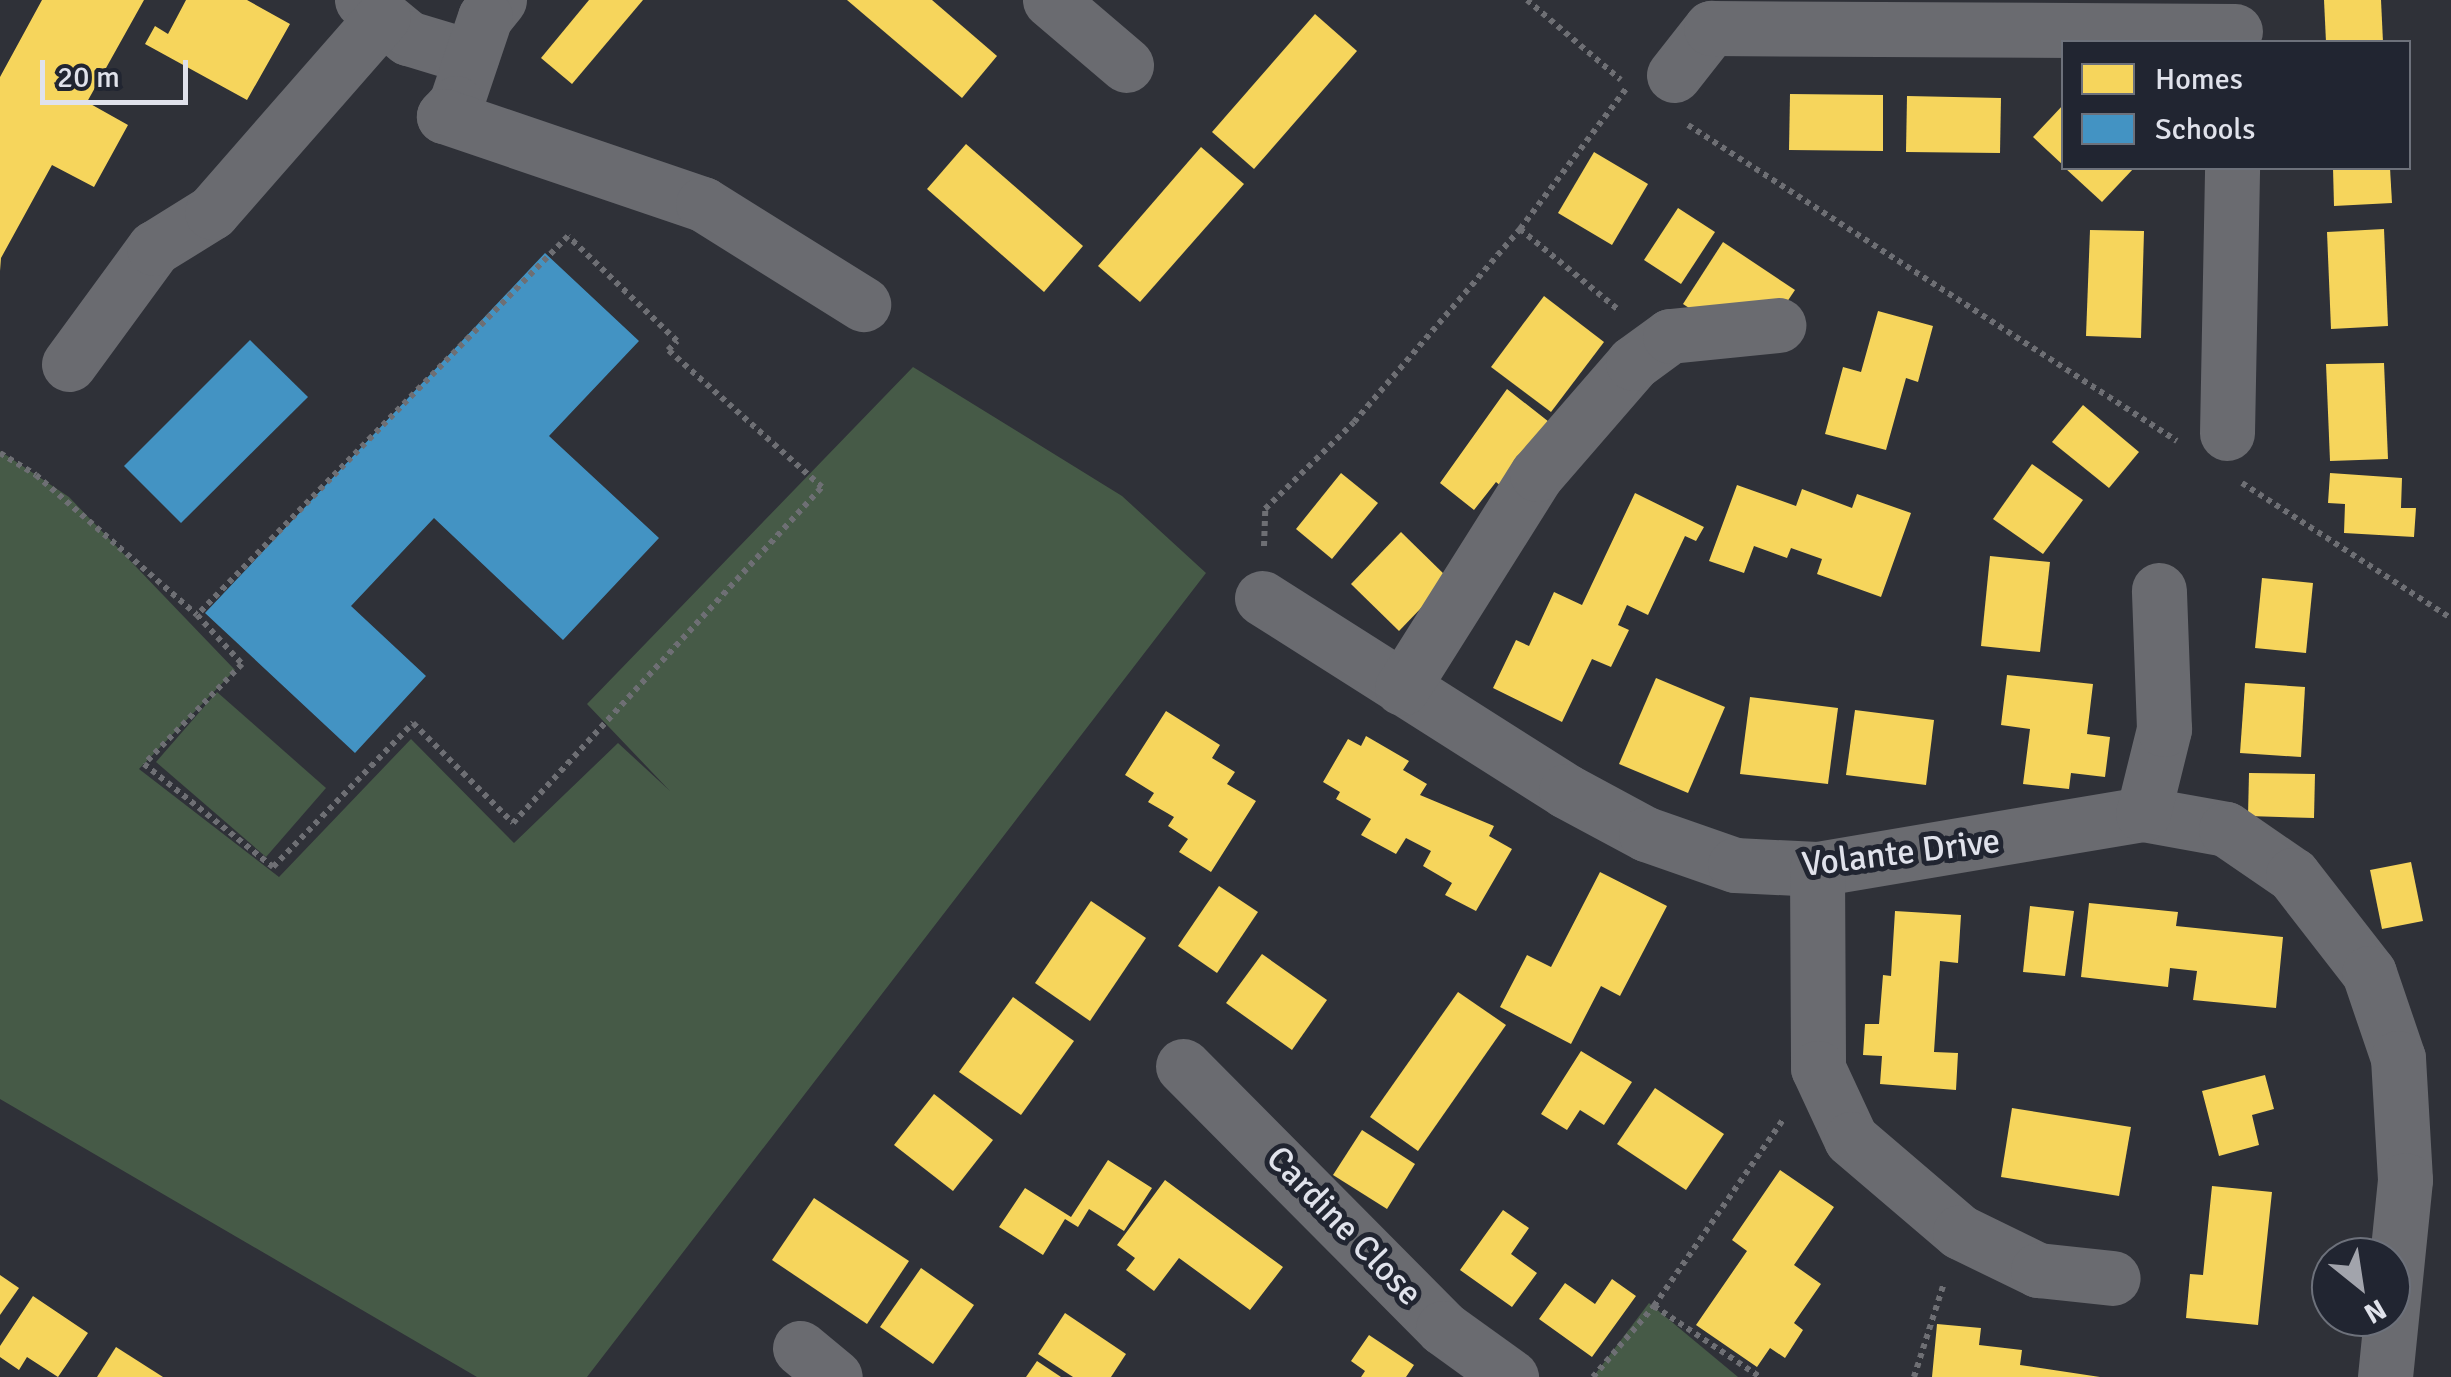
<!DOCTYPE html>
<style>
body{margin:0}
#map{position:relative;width:2451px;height:1377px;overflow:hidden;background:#2f3138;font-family:Signika,sans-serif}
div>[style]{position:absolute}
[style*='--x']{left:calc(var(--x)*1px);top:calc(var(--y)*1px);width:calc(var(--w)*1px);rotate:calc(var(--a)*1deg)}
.green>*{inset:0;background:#465a47}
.homes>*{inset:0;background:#f6d55c}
.schools>*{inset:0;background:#4393c3}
.path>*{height:6px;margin-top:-3px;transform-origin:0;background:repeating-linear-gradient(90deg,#6e6f74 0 5px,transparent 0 10px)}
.minor>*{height:55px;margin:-27.5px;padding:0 27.5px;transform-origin:27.5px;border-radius:27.5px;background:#6a6b70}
span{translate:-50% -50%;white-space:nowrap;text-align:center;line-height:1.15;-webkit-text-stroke:10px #212531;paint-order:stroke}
.street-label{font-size:35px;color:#e0e2eb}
.legend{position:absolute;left:2061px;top:40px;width:350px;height:130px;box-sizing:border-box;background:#212531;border:2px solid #6d717b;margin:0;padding:12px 18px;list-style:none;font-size:30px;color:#e0e2eb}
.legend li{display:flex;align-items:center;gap:20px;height:50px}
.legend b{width:50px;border:2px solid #6d717b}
.north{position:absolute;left:2311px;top:1237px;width:100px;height:100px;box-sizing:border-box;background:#212531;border:2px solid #6d717b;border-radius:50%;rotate:150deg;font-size:28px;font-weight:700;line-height:40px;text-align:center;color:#e0e2eb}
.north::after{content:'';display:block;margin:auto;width:35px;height:45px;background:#a2a4ac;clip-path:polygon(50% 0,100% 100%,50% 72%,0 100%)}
.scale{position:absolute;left:40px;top:60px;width:148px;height:45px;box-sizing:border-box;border:5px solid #e0e2eb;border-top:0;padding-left:12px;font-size:30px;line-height:35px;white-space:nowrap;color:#e0e2eb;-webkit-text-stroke:8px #212531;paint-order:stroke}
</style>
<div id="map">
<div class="green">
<div style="clip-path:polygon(913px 367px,1122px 496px,1206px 573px,587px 1377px,477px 1377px,0 1099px,0 451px,69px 497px,235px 670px,139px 769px,279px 877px,411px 739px,514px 843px,618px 743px,670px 791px,587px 704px)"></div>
<div style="clip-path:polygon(217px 692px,326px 788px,266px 857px,156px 762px)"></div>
<div style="clip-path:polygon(1649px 1303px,1738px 1377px,1593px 1377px)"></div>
</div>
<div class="homes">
<div style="clip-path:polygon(42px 0,144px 0,87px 102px,128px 125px,94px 187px,52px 165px,1px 258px,0 271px,0 77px)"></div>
<div style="clip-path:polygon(186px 0,247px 0,290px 24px,247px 100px,145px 44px,155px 26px,168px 34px)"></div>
<div style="clip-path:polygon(589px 0,643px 0,572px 84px,541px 58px)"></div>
<div style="clip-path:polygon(847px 0,932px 0,997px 56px,962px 98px)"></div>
<div style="clip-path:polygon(2324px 0,2381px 0,2383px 42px,2326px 42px)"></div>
<div style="clip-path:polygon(1315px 14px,1357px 51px,1254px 169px,1212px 132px)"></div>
<div style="clip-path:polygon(1790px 94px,1883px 95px,1883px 151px,1789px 150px)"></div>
<div style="clip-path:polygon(1907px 96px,2001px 98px,2000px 153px,1906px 152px)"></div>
<div style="clip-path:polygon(2064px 104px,2064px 166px,2033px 137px)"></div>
<div style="clip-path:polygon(966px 144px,1083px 246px,1044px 292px,927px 189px)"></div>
<div style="clip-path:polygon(1201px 147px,1244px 184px,1140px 302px,1098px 266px)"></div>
<div style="clip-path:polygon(1594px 152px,1648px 184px,1612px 245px,1558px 213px)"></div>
<div style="clip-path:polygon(2065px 168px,2134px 168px,2102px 202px)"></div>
<div style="clip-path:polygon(2333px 168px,2390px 168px,2392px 203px,2334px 206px)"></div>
<div style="clip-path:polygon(1678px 208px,1715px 232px,1681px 284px,1644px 260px)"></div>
<div style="clip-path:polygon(2384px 229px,2388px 326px,2331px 329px,2327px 232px)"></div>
<div style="clip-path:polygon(2090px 230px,2144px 231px,2141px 338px,2086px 336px)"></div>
<div style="clip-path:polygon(1723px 242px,1795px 290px,1754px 351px,1683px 304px)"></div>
<div style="clip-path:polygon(1544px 296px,1604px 342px,1551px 412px,1491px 367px)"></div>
<div style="clip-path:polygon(1878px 311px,1933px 326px,1918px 382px,1906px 378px,1886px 450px,1825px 434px,1843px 367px,1861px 372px)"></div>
<div style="clip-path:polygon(2384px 363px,2388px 459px,2330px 461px,2326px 364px)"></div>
<div style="clip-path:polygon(1507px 389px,1563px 433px,1513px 496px,1496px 482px,1474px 510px,1440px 483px)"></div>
<div style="clip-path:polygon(2083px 405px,2139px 452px,2109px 488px,2052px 442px)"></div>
<div style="clip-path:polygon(2032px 464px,2083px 500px,2043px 554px,1993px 519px)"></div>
<div style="clip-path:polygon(1341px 473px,1378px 503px,1332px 559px,1296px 529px)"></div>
<div style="clip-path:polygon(2330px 473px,2402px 478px,2401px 508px,2416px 508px,2414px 537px,2344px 533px,2345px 504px,2328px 503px)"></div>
<div style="clip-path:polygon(1737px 485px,1796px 506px,1802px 489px,1852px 508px,1857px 494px,1911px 513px,1881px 597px,1817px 574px,1822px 559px,1791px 548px,1787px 558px,1754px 546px,1744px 573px,1709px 561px)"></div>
<div style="clip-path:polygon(1635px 493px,1704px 527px,1696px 541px,1685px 536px,1648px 615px,1627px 605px,1618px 625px,1629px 630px,1611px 667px,1592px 659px,1562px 722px,1493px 688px,1516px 640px,1529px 646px,1554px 592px,1582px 605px)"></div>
<div style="clip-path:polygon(1401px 532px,1449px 579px,1399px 631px,1351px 584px)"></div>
<div style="clip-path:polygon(1990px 556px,2050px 562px,2040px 652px,1981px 646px)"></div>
<div style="clip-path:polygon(2262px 578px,2313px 583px,2306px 653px,2255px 648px)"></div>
<div style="clip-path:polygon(2007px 675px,2093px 684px,2087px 734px,2110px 737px,2105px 777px,2071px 773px,2069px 789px,2023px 784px,2030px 729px,2001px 725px)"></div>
<div style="clip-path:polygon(1656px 678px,1725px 707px,1688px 793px,1619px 764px)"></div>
<div style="clip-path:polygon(2245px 683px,2305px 687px,2301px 757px,2240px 753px)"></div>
<div style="clip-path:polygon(1750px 697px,1838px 708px,1828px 784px,1740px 774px)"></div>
<div style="clip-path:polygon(1855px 710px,1934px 720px,1926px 785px,1846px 775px)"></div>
<div style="clip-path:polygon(1166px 711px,1220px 745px,1212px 758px,1235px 772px,1227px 784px,1256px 801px,1211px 872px,1179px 852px,1188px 839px,1168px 826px,1174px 817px,1148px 802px,1154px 793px,1125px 775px)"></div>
<div style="clip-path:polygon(1366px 736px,1409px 761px,1403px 770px,1427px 784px,1420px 795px,1494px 826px,1489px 836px,1512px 849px,1476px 911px,1445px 895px,1452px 883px,1423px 866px,1431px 851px,1406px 838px,1396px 854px,1361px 835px,1371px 819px,1336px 799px,1340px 792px,1323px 782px,1348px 739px,1361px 746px)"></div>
<div style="clip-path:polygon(2249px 773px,2315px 774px,2314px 818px,2248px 816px)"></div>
<div style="clip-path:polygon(2411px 862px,2423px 921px,2382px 929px,2370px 870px)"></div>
<div style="clip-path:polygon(1600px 872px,1667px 906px,1620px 996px,1601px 986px,1571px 1044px,1500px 1007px,1527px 955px,1551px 967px)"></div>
<div style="clip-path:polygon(1219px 886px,1258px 912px,1217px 973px,1178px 946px)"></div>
<div style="clip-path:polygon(1091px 901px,1146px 938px,1090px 1021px,1035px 983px)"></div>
<div style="clip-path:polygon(2089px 903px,2178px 912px,2176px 926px,2283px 937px,2276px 1008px,2193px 1000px,2197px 971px,2170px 968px,2168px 987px,2081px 977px)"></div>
<div style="clip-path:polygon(2030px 906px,2074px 911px,2065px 976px,2023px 972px)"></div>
<div style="clip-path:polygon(1895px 911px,1961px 915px,1958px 963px,1940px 961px,1934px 1052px,1958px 1053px,1956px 1090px,1880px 1084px,1882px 1056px,1863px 1055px,1865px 1024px,1879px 1024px,1883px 975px,1891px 976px)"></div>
<div style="clip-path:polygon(1262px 954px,1327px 1000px,1292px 1050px,1226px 1003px)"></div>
<div style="clip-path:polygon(1458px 992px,1506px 1025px,1418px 1151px,1370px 1117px)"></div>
<div style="clip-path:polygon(1013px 997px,1074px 1041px,1021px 1115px,959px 1072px)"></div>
<div style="clip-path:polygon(1581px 1051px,1632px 1082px,1604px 1125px,1580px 1110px,1567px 1130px,1541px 1114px)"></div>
<div style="clip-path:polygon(2265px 1075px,2274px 1109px,2252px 1115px,2259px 1145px,2219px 1156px,2202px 1091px)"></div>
<div style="clip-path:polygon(1655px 1088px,1724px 1134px,1686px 1190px,1617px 1144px)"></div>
<div style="clip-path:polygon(934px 1094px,993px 1140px,953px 1191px,894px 1145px)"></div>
<div style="clip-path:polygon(2012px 1108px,2131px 1127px,2119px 1196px,2001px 1177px)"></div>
<div style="clip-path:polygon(1362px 1130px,1415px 1164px,1387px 1209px,1333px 1175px)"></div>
<div style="clip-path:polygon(1108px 1160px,1152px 1188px,1124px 1231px,1089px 1209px,1078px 1227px,1065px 1219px,1043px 1255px,999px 1227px,1025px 1188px,1071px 1217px)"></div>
<div style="clip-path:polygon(1780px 1170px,1834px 1207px,1794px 1265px,1821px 1284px,1794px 1323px,1803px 1330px,1785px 1358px,1770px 1348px,1757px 1367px,1696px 1325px,1747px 1251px,1732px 1240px)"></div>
<div style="clip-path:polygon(1165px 1180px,1283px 1267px,1250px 1310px,1179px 1258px,1154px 1291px,1126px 1270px,1135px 1258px,1117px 1245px)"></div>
<div style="clip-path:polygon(2212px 1186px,2272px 1192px,2258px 1325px,2186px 1318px,2190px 1274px,2203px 1275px)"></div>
<div style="clip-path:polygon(814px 1198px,909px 1261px,867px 1324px,772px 1260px)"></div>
<div style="clip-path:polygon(1503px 1210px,1529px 1228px,1511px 1254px,1537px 1273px,1512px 1307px,1460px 1270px)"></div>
<div style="clip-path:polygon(921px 1268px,974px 1305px,933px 1364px,880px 1327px)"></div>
<div style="clip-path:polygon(0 1275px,19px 1288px,0 1315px)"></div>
<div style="clip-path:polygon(1612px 1279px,1636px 1296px,1592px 1357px,1539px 1319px,1565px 1283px,1595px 1304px)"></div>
<div style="clip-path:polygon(33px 1296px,88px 1333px,58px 1377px,27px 1357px,19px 1370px,0 1357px,0 1346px)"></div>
<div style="clip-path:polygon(1065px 1313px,1126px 1354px,1111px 1377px,1073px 1377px,1038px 1354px)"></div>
<div style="clip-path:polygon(1937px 1324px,1981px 1328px,1979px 1345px,2022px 1350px,2020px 1365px,2100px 1377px,1932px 1377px)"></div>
<div style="clip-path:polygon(1369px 1335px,1414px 1365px,1406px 1377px,1361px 1377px,1365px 1371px,1351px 1361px)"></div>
<div style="clip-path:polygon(116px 1347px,163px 1377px,97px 1377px)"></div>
<div style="clip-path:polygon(1037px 1361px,1061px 1377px,1026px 1377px)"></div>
</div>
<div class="schools">
<div style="clip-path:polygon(545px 253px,639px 341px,549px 436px,659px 538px,563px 640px,434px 518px,351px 606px,426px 676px,355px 753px,205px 613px)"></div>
<div style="clip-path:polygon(250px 340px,308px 397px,181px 523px,124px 466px)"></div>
</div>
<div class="path">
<div style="--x:1527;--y:0;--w:123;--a:40.4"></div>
<div style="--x:1688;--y:125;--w:582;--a:32.87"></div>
<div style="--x:1520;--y:229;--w:129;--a:39.4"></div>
<div style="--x:0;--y:453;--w:42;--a:31.4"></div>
<div style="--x:36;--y:475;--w:213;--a:41"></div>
<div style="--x:197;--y:615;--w:67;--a:47.4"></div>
<div style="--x:242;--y:664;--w:140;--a:134.4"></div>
<div style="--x:144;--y:764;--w:165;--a:38.6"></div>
<div style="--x:273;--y:867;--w:201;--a:-45.8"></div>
<div style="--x:413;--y:723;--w:141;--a:45"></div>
<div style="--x:513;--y:823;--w:456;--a:-47.4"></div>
<div style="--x:822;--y:487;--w:206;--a:-138.3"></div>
<div style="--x:668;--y:350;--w:13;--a:-45"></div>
<div style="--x:677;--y:341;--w:151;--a:-136.1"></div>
<div style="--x:568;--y:236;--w:530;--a:134.39"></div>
<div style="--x:2242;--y:483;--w:249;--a:32.9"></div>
<div style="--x:1264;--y:546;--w:37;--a:-88"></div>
<div style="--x:1265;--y:509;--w:124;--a:-44.3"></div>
<div style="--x:1354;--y:422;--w:255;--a:-49.3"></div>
<div style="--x:1520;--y:229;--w:176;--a:-52.9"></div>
<div style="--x:1654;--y:1306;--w:229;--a:-55.3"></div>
<div style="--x:1593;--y:1377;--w:94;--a:-49.3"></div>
<div style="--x:1654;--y:1306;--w:128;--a:33.8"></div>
<div style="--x:1914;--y:1377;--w:99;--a:-72.3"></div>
</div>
<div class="minor">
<div style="--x:362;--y:0;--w:60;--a:39.6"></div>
<div style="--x:408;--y:38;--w:66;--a:16.8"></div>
<div style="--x:499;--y:0;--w:22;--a:129"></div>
<div style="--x:485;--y:17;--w:91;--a:108.6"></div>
<div style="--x:456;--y:103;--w:18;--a:133"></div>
<div style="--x:444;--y:116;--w:274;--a:18.8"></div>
<div style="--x:703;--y:204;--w:189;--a:32"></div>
<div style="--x:1050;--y:0;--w:100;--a:40.5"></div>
<div style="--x:1674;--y:75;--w:60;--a:-51.8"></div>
<div style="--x:1711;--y:28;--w:524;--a:0.33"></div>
<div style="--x:69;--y:364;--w:144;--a:-53.8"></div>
<div style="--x:154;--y:248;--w:68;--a:-31.8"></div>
<div style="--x:212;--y:212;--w:259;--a:-48.8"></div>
<div style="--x:2227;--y:433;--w:265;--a:-88.9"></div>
<div style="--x:1262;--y:598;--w:360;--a:32.4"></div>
<div style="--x:1566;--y:791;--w:91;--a:28.3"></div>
<div style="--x:1646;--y:834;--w:94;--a:19.2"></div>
<div style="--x:1735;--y:865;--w:82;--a:2.8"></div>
<div style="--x:1817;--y:869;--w:331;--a:-9.6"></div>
<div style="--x:2143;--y:814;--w:84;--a:10.2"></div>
<div style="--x:2226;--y:829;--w:81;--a:34.5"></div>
<div style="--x:2293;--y:875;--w:124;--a:52.2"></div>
<div style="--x:2369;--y:973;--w:90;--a:71.2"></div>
<div style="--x:2398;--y:1058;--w:122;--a:86.7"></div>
<div style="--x:2405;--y:1180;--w:198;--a:95.8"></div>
<div style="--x:1402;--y:688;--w:253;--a:-57.8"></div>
<div style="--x:1537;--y:474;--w:147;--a:-49.1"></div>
<div style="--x:1633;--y:363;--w:46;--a:-36.1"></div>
<div style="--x:1670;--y:336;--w:109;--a:-5.8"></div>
<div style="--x:2143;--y:814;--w:88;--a:-76.1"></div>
<div style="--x:2164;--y:729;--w:139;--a:-92.1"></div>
<div style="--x:1817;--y:869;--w:199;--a:89.7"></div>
<div style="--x:1818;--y:1068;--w:78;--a:65.1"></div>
<div style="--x:1851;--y:1139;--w:143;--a:40.5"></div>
<div style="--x:1960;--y:1232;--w:87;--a:26"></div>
<div style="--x:2038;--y:1270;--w:75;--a:6.1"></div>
<div style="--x:1183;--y:1066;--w:369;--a:45.2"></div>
<div style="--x:1443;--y:1328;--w:84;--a:35.8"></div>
<div style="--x:800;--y:1348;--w:45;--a:39.6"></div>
</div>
<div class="street-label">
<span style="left:1901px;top:853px;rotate:-7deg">Volante Drive</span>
<span style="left:1344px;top:1226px;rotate:46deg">Cardine Close</span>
</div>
<ul class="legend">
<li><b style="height:28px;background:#f6d55c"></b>Homes</li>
<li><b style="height:28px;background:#4393c3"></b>Schools</li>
</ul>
<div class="north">N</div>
<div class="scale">20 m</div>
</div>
